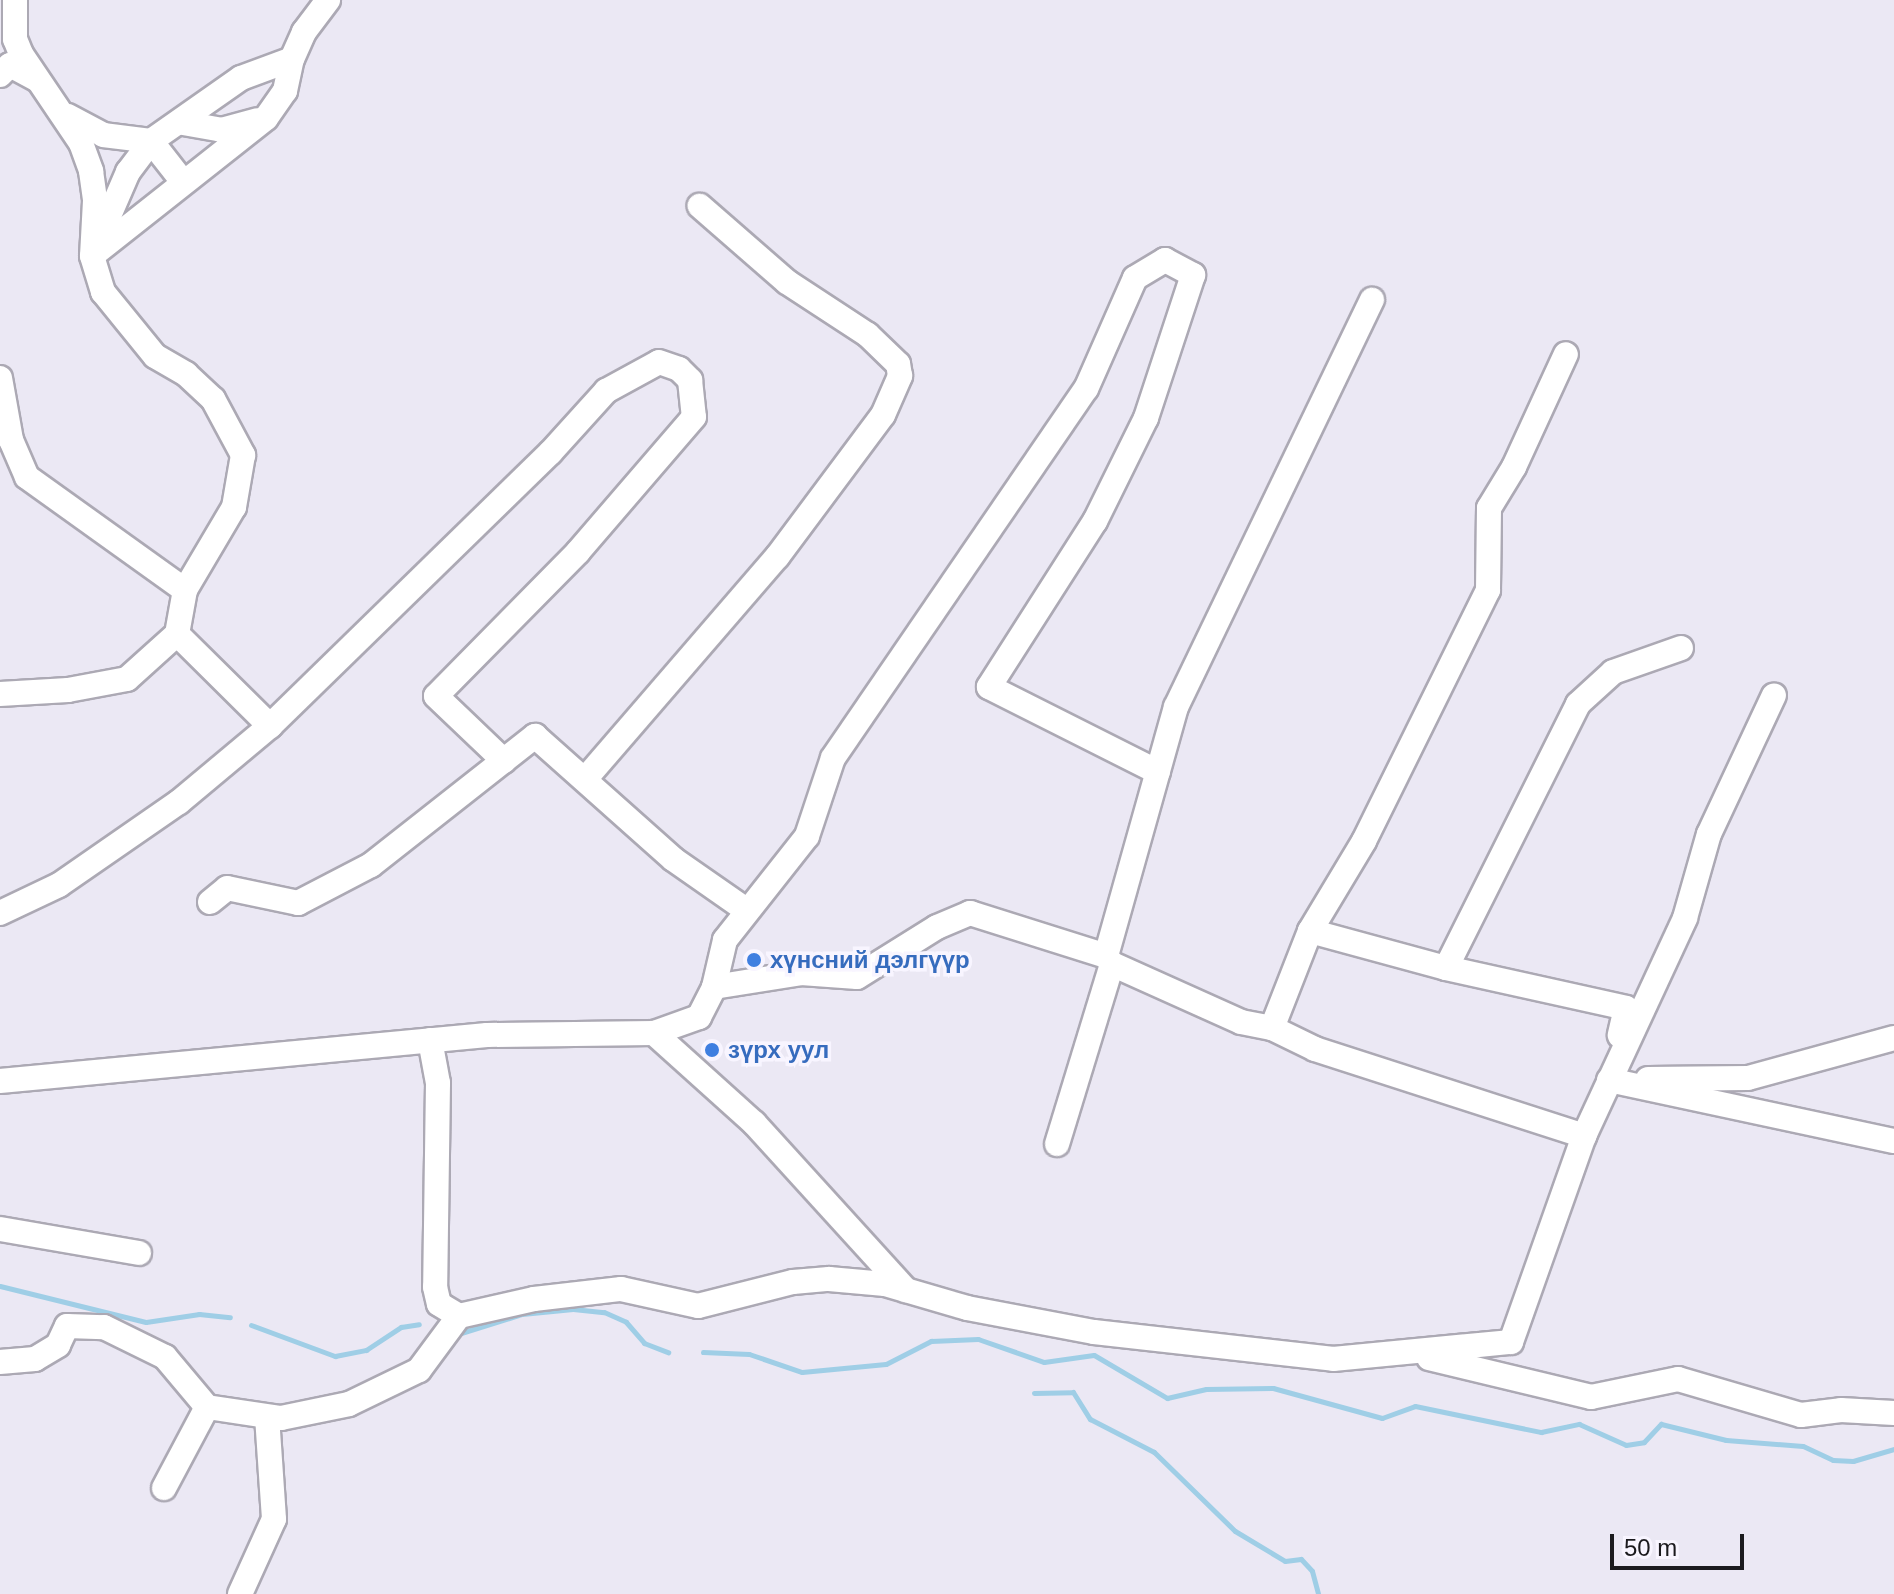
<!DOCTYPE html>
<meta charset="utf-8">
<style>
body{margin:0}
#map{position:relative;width:1894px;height:1594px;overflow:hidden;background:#ebe8f4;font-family:Helvetica,sans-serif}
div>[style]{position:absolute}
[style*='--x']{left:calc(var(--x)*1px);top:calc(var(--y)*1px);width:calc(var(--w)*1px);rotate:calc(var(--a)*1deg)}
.stream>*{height:5px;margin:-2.5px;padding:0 2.5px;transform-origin:2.5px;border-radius:2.5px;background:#9fcee6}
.roads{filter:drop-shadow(2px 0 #aca9b4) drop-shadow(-2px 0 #aca9b4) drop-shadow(0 2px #aca9b4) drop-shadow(0 -2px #aca9b4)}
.minor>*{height:24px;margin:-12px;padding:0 12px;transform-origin:12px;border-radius:12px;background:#fff}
.dots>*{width:22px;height:22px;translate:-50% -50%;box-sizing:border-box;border:4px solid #f8f5ff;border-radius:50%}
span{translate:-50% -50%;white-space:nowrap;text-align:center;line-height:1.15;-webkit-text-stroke:7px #f8f5ff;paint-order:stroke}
.shop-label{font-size:24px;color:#366cbe;font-weight:700}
.left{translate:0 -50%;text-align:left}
.scale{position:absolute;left:1610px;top:1534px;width:134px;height:36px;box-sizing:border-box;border:4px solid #1b1a1e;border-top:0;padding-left:10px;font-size:24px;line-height:28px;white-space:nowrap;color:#1b1a1e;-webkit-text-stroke:6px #f8f5ff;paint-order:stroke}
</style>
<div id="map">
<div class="stream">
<div style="--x:0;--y:1286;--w:150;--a:13.9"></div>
<div style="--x:146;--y:1322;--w:54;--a:-8.6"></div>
<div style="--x:199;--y:1314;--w:31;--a:6"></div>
<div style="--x:251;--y:1325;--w:90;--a:20.3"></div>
<div style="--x:335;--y:1356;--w:32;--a:-11"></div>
<div style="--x:366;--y:1350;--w:42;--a:-33.3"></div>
<div style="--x:401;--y:1327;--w:18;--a:-9"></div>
<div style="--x:461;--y:1333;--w:64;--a:-17.3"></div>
<div style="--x:522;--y:1314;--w:51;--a:-5.6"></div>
<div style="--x:573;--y:1309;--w:31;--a:6"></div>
<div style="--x:604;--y:1312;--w:24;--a:24"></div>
<div style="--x:626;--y:1322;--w:28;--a:49"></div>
<div style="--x:644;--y:1343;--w:26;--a:21"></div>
<div style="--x:703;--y:1352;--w:46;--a:2.5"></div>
<div style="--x:749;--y:1354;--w:56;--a:18.8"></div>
<div style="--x:802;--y:1372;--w:84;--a:-5.4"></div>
<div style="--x:886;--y:1364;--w:51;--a:-27.1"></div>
<div style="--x:931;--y:1341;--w:47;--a:-2.4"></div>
<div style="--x:978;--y:1339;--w:70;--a:19.2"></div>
<div style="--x:1044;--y:1362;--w:50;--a:-8"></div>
<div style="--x:1094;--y:1355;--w:85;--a:30.5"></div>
<div style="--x:1167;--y:1398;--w:40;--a:-13"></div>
<div style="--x:1206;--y:1389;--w:67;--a:-0.9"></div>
<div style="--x:1273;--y:1388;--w:113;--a:15.4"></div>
<div style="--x:1382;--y:1418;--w:35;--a:-20"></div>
<div style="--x:1415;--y:1406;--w:129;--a:11.7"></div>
<div style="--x:1541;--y:1432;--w:39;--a:-12"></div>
<div style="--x:1579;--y:1424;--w:51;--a:24.1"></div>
<div style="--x:1626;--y:1445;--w:18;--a:-9"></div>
<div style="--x:1644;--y:1442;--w:25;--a:-47"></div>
<div style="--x:1661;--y:1424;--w:67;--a:13.8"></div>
<div style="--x:1726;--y:1440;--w:77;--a:4.5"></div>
<div style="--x:1803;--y:1446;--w:33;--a:25"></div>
<div style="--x:1833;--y:1460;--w:20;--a:3"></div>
<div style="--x:1853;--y:1461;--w:43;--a:-16.3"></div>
<div style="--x:1034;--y:1393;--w:39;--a:-1"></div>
<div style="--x:1073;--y:1392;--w:32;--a:58"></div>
<div style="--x:1090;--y:1419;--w:72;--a:27.3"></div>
<div style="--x:1154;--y:1452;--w:113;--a:44.3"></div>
<div style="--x:1235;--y:1531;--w:58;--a:31"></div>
<div style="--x:1285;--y:1561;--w:16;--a:-7"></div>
<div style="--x:1301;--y:1559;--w:16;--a:47"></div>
<div style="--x:1312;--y:1571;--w:24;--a:75"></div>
</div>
<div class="roads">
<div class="minor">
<div style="--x:15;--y:0;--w:39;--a:90"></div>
<div style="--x:15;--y:39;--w:16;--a:68"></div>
<div style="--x:21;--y:54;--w:107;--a:56"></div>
<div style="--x:81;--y:143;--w:30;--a:70"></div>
<div style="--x:91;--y:171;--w:30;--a:82"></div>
<div style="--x:95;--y:201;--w:55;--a:93.1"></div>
<div style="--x:92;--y:256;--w:38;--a:73"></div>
<div style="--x:103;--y:292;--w:82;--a:50.9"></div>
<div style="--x:155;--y:356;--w:36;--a:30"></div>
<div style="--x:186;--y:374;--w:37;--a:43"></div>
<div style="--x:213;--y:399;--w:64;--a:61.8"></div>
<div style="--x:243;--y:455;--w:53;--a:99.8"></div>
<div style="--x:234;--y:507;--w:96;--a:120.6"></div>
<div style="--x:185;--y:590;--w:45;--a:100.3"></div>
<div style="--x:0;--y:75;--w:14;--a:-45"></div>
<div style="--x:10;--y:65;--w:30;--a:28"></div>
<div style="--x:68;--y:116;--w:40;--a:28"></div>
<div style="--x:103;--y:135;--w:48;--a:7.1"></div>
<div style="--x:151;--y:141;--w:52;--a:52"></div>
<div style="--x:183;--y:123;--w:39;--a:10"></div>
<div style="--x:221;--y:130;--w:38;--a:-15"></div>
<div style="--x:99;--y:239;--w:73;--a:-66.6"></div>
<div style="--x:128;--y:172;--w:39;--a:-53"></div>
<div style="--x:151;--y:141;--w:110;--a:-35"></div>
<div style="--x:241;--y:78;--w:54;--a:-20.4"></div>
<div style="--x:292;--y:59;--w:30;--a:-66"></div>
<div style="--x:304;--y:32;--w:40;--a:-53"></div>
<div style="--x:94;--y:254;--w:219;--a:-38.3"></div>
<div style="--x:266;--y:118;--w:33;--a:-55"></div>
<div style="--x:285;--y:91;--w:33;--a:-78"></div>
<div style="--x:0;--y:378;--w:63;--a:79.9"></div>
<div style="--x:11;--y:440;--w:40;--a:66.6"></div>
<div style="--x:27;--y:477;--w:194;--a:35.6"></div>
<div style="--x:0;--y:694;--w:68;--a:-3.4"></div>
<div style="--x:68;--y:690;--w:60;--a:-10.6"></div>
<div style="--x:127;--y:679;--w:67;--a:-42"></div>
<div style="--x:177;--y:634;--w:131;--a:44.7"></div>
<div style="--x:586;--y:778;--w:292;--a:-49.2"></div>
<div style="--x:777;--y:557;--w:177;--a:-53.3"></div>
<div style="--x:883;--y:415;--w:43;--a:-66.4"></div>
<div style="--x:900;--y:376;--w:12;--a:-99"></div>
<div style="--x:898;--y:364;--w:42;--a:-136"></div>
<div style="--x:868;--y:335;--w:97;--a:-146.8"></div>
<div style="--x:787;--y:282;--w:116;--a:-138.9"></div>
<div style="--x:210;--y:902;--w:22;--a:-39"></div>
<div style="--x:227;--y:888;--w:73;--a:11.9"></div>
<div style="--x:298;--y:903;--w:82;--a:-27.5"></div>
<div style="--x:371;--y:865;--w:209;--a:-38.2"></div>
<div style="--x:535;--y:736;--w:185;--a:41.7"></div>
<div style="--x:673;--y:859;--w:89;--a:34.9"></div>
<div style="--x:0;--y:913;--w:65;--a:-25.4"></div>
<div style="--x:59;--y:885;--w:146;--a:-34.7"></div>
<div style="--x:179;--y:802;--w:119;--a:-39.9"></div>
<div style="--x:270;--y:726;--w:391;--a:-44.3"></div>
<div style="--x:550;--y:453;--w:84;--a:-47.9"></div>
<div style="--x:606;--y:391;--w:60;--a:-28.7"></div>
<div style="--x:659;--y:362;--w:21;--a:19"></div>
<div style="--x:679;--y:369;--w:16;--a:45"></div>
<div style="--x:690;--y:380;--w:37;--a:84"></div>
<div style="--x:694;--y:417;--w:178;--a:130.7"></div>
<div style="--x:578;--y:552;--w:202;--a:134.6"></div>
<div style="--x:436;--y:696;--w:94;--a:43.7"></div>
<div style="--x:1310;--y:931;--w:141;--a:15.2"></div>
<div style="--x:1446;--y:968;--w:295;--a:-63.4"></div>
<div style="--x:1578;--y:704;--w:47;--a:-42.4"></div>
<div style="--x:1613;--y:672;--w:72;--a:-19.4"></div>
<div style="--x:1106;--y:956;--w:259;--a:-74.3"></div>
<div style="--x:1176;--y:707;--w:452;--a:-64.3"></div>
<div style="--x:1446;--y:968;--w:184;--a:12.5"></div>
<div style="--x:1626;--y:1008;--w:28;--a:103"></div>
<div style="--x:714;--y:987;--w:48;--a:-76.8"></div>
<div style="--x:725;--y:940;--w:132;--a:-51.7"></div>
<div style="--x:807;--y:836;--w:82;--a:-71.6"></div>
<div style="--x:833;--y:758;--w:447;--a:-55.6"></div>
<div style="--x:1086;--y:389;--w:121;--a:-66.2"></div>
<div style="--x:1135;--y:278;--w:35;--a:-31"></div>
<div style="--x:1165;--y:260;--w:32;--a:28"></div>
<div style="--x:1193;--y:275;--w:151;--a:108.2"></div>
<div style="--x:1146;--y:418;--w:115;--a:116.3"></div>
<div style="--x:1095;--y:521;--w:197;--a:122.6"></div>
<div style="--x:989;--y:687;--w:189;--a:26.7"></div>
<div style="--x:1272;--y:1028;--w:104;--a:-68.6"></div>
<div style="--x:1310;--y:931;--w:105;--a:-59"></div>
<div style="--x:1364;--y:841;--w:280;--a:-63.7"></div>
<div style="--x:1488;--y:590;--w:82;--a:-89.3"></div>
<div style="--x:1489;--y:508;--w:48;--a:-58.6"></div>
<div style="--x:1514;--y:467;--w:124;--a:-65.3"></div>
<div style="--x:654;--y:1033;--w:135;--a:42"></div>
<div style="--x:754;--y:1123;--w:226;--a:47.7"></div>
<div style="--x:430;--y:1040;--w:44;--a:79.5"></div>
<div style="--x:438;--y:1083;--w:204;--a:90.8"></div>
<div style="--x:435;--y:1287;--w:17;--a:77"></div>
<div style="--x:439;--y:1304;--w:23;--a:31"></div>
<div style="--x:1648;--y:1079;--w:100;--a:-0.6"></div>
<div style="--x:1748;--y:1078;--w:151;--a:-15.3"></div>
<div style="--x:1609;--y:1080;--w:291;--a:12.1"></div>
<div style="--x:0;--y:1081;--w:489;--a:-5.4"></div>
<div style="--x:487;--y:1035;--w:167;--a:-0.7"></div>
<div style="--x:654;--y:1033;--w:48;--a:-19.6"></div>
<div style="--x:699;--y:1017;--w:34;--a:-63"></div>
<div style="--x:714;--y:987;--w:88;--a:-9.1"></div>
<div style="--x:801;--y:973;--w:56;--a:4.1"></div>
<div style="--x:857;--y:977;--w:94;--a:-32"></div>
<div style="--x:937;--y:927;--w:36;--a:-23"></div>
<div style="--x:970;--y:913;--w:143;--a:17.5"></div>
<div style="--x:1106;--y:956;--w:10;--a:53"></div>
<div style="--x:1112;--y:964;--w:141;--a:24.2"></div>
<div style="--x:1241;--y:1022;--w:32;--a:11"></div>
<div style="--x:1272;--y:1028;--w:48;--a:26"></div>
<div style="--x:1315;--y:1049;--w:283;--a:17.9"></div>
<div style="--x:1584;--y:1136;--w:240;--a:-65.1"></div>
<div style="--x:1685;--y:918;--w:87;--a:-74.1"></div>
<div style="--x:1709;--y:834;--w:153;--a:-64.9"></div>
<div style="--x:1057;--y:1144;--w:188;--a:-73"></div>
<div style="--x:0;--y:1229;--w:141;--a:9.8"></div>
<div style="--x:1429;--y:1358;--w:167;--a:13.5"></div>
<div style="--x:1591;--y:1397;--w:89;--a:-11.7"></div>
<div style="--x:1678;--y:1379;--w:128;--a:16.3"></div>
<div style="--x:1801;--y:1415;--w:40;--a:-7.1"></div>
<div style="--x:1841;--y:1410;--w:53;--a:3.2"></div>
<div style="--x:0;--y:1362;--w:35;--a:-5"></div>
<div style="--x:35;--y:1359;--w:27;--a:-31"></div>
<div style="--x:58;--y:1345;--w:21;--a:-65"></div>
<div style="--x:67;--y:1326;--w:37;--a:2"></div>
<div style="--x:104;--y:1327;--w:68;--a:26.2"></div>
<div style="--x:165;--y:1357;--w:65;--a:50"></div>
<div style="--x:207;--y:1407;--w:75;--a:8.5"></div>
<div style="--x:281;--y:1418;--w:69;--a:-11.6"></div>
<div style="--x:349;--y:1404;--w:78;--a:-25.9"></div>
<div style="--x:419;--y:1370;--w:67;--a:-53.5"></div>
<div style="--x:459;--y:1316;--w:77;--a:-12.8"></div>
<div style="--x:534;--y:1299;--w:88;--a:-6.6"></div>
<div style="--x:621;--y:1289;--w:79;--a:12.4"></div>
<div style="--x:698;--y:1306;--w:98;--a:-14.2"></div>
<div style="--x:793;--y:1282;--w:36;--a:-5"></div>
<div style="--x:829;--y:1279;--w:56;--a:5.1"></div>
<div style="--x:885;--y:1284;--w:85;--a:16.3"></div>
<div style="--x:967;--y:1308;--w:129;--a:10.7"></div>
<div style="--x:1094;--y:1332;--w:241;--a:6.4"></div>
<div style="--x:1333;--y:1359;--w:179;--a:-5.5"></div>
<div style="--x:1511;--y:1342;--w:219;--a:-70.5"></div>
<div style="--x:164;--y:1488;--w:92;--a:-62"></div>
<div style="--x:240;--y:1594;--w:82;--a:-65.6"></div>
<div style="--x:274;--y:1519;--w:102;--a:-93.9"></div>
</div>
</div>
<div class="dots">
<div style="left:754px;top:960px;background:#3f7fe0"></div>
<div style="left:712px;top:1050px;background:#3f7fe0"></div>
</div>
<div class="shop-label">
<span class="left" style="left:770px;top:960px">хүнсний дэлгүүр</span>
<span class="left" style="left:728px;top:1050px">зүрх уул</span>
</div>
<div class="scale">50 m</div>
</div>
